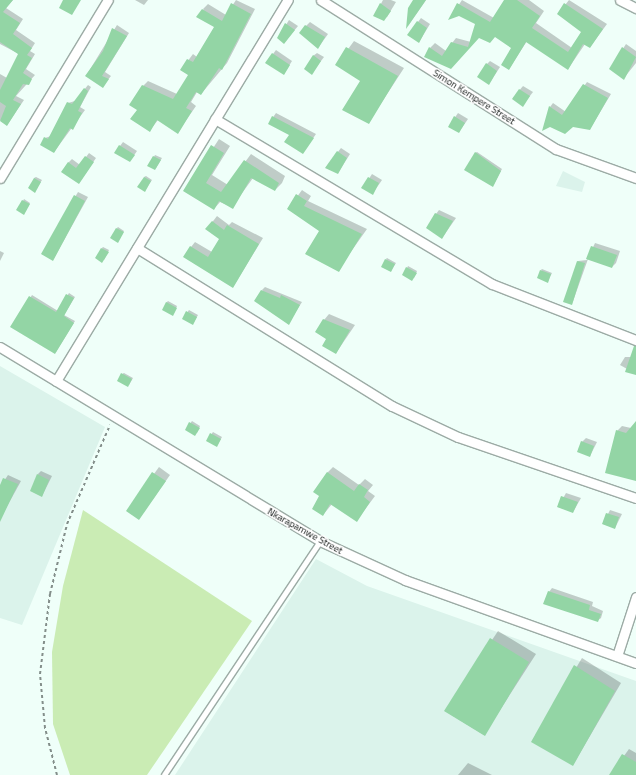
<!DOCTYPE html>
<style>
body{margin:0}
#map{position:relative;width:636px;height:775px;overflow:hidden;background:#effff9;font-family:"Titillium Web",sans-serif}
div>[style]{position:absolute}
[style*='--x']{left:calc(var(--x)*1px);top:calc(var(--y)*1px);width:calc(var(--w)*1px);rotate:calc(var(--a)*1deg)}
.built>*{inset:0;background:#dbf3eb}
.green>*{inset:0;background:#caecb4}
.shadow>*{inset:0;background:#0003}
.building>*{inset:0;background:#93d5a5}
.path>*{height:2px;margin-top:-1px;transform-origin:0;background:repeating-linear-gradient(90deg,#838e8a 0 3px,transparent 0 6px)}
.roads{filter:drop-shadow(1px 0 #9caba5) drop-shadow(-1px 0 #9caba5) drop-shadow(0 1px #9caba5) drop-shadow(0 -1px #9caba5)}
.service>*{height:4.5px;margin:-2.25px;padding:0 2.25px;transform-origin:2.25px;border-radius:2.25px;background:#fff}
.minor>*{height:9px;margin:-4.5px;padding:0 4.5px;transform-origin:4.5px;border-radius:4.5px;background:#fff}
span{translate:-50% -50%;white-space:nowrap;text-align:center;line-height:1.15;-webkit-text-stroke:3px #fff;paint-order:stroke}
.street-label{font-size:10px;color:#0f1412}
</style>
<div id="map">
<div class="built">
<div style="clip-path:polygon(563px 171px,585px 182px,582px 192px,556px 186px)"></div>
<div style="clip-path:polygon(0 366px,105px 427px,22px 625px,0 618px)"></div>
<div style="clip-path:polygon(316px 559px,367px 586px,636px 681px,636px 775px,175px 775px)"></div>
</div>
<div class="green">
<div style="clip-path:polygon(83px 510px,252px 621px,147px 775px,70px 775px,53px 724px,52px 652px,63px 586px)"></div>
</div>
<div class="shadow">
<div style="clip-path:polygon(0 0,13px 0,6px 8px,23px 19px,16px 30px,35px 43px,30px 51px,35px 54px,26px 69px,35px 75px,16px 96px,24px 100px,7px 125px,0 120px,0 74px,7px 78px,19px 54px,0 44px)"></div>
<div style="clip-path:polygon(135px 0,148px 0,144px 5px)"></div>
<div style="clip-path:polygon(236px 0,255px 9px,227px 63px,201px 94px,197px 92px,191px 102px,196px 106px,178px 132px,158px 120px,150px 130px,138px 110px,143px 86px,148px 81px,177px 94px,189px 75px,181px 70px,193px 54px,197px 57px,215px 27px,203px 9px,208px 4px,226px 15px)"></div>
<div style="clip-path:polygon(391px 0,396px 2px,387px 17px,375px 15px,383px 0)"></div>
<div style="clip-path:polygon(415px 0,426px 0,408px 26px)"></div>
<div style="clip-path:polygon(462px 0,494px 18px,505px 0,529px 0,544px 11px,536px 23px,572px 48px,582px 31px,558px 14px,569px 0,607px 24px,590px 47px,585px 44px,568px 69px,527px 41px,509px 69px,512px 48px,496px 36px,479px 37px,450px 68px,430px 48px,435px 43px,446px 51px,456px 38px,471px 42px,476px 24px,459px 14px,450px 18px)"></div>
<div style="clip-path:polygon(421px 18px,430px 24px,419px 42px,408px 35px)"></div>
<div style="clip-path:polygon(289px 20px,298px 26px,284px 43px,278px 38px)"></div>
<div style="clip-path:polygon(310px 22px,328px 34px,318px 48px,306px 26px)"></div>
<div style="clip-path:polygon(117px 25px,129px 33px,105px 72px,111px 76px,103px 86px,86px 76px)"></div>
<div style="clip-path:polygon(354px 41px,404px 68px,369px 122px,362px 80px,337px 64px)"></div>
<div style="clip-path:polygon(626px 44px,636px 51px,636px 63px,624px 78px,610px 69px)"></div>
<div style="clip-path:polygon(276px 50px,292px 61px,284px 74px,273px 54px)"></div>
<div style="clip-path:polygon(317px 53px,324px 57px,312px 73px,313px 56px)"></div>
<div style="clip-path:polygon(490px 61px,500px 67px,489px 84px,487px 64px)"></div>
<div style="clip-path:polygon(587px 82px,611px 94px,590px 129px,573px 126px,550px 107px,553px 103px,566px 112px)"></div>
<div style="clip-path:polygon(88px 85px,91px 87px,80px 107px,85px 110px,54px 152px,45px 138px,51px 136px,68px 103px,75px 101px)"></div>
<div style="clip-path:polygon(523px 86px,533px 92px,523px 105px,513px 98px)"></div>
<div style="clip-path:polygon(276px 113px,316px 134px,303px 153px,290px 134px,269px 123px)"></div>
<div style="clip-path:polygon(458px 113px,468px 119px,459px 132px,449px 126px)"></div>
<div style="clip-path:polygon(219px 139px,230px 146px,212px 175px,228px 185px,251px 154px,285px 176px,282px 183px,275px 190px,253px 178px,232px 207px,220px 202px,214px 209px,185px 191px)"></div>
<div style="clip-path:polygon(123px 142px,137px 151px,130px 161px,120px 146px)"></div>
<div style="clip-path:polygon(341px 148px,350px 154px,338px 173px,326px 167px)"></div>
<div style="clip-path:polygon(477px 152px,502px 169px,494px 184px,475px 153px)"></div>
<div style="clip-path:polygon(89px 153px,96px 158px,79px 183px,68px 163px,72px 159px,80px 165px)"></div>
<div style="clip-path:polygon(155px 155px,162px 158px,156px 168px,149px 166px)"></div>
<div style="clip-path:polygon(372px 174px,382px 180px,373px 193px,363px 188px)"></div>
<div style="clip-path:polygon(146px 176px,152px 180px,146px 189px,144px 177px)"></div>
<div style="clip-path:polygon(36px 177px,42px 180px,35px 191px,34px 178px)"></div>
<div style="clip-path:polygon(302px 190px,311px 196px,308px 201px,367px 229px,338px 270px,320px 231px,288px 209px)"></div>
<div style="clip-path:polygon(78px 192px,88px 197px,53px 260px,42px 254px)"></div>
<div style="clip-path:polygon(24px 199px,30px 203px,25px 212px,23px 201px)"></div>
<div style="clip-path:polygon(439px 210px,456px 218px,442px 238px,436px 214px)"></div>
<div style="clip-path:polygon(217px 216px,229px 225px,232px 222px,263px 238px,233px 287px,191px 247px,195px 242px,212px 252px,220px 239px,207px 229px)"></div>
<div style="clip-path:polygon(118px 227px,124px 231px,119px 240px,117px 228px)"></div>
<div style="clip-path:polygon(595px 243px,620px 251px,616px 263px,612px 267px,588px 259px,572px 304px,578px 261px,587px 260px)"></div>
<div style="clip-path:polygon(103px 247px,109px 250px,104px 260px,102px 248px)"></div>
<div style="clip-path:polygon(0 251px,4px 253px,0 261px)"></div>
<div style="clip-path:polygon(387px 258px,396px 263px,391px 271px,386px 259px)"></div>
<div style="clip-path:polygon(408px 266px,417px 271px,414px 278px,407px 268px)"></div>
<div style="clip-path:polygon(542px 269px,552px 273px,548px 281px,541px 270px)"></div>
<div style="clip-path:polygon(265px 287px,302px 302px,288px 324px,262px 290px)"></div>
<div style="clip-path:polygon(69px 293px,75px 297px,64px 315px,75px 321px,56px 352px,12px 327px,32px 295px,58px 311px)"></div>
<div style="clip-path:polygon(168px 301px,177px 306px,174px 313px,166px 303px)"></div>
<div style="clip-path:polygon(189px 310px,198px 315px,194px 322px,183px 318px)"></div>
<div style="clip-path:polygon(329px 314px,355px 325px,336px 353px,324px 320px)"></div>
<div style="clip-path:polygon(625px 357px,636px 357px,636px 374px,620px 365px)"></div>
<div style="clip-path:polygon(124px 373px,133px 378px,129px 385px,122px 374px)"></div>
<div style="clip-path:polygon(192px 421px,200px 426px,197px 433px,186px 429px)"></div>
<div style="clip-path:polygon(636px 423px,636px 479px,617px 431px,622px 426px,631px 428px)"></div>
<div style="clip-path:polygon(213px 432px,222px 437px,218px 444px,207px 440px)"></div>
<div style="clip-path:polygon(586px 438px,597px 442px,590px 456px,582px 442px)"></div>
<div style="clip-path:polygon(159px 467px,170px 475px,139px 519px,127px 511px)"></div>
<div style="clip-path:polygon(333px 467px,359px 485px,365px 479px,373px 485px,368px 491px,375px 496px,357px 520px,332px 504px,323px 515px,321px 496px,327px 473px)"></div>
<div style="clip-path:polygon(41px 471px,52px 476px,42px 496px,38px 474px)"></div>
<div style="clip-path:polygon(8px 475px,21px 481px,5px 510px,0 508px,0 487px)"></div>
<div style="clip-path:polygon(566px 493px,581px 498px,573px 512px,558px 507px)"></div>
<div style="clip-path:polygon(610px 510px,622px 514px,615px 528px,603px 524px)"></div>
<div style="clip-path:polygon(552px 588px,593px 602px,592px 606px,603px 611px,601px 618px,597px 621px,549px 592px)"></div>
<div style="clip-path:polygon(498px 631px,536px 654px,484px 735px,445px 711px)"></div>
<div style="clip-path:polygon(582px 658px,621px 683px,573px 765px,532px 741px)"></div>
<div style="clip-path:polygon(629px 749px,636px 753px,636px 775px,610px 775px)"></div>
<div style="clip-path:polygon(468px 763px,492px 775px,458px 775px)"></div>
</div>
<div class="building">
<div style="clip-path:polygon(0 0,13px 0,3px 12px,20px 23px,13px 34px,32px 48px,27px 55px,32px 58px,23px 73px,32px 79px,29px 85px,23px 84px,13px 100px,21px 104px,7px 126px,0 121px,6px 106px,0 102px,0 90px,18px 54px,0 42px)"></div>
<div style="clip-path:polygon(63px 0,81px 0,72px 15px,59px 8px)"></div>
<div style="clip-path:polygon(413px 0,426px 0,406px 29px,408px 8px)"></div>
<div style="clip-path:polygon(504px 0,517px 0,540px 16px,532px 28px,568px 52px,581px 32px,557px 14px,564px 3px,603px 29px,590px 48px,583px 44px,568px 70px,526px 42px,509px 70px,501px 65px,511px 48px,495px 37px,490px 43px,479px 38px,451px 69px,424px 57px,429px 47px,442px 56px,451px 42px,468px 47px,475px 24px,459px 16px,448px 20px,457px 3px,490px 22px)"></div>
<div style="clip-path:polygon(231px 3px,251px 14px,222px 70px,219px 68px,201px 95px,196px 92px,186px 108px,192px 111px,178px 134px,157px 120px,150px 132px,130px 119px,137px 110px,129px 105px,142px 85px,173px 99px,188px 75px,180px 70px,187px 59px,193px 62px,214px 27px,196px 17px,202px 9px,222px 21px)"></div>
<div style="clip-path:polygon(380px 3px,391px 11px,384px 21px,373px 16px)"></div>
<div style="clip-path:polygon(417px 21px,427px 28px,419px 43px,407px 35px)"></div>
<div style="clip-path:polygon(285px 23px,295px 30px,284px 44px,277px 38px)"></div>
<div style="clip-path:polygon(305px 25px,325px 37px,318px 49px,299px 33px)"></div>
<div style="clip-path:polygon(112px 28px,127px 36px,102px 76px,109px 79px,103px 88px,85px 76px,103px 51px)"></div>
<div style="clip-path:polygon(346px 47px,398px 76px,369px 124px,342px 110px,360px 81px,335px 65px)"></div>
<div style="clip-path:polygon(622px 47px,636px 57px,624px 80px,609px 69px)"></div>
<div style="clip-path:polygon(272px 53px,290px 65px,284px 75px,265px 63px)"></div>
<div style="clip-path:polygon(313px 55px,321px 61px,312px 75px,304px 69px)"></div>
<div style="clip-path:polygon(486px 63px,497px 71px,489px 85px,477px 77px)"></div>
<div style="clip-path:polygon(583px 84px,608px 98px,590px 130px,573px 127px,565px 134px,550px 127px,542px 131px,549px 106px,562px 115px)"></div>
<div style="clip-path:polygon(84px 88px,88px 91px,78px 111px,82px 113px,73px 130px,70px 128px,54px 153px,40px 145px,44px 137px,48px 139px,67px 102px,72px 104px)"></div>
<div style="clip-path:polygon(519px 89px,530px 96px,523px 107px,512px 99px)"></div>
<div style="clip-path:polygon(272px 116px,314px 138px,303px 154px,284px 142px,289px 135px,268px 124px)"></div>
<div style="clip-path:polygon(454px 116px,465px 123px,459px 133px,448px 127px)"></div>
<div style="clip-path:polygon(119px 145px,135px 155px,130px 162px,114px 153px)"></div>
<div style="clip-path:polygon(211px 145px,224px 153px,206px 183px,221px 192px,244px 160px,279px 183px,275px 191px,251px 178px,233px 209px,219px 201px,214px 210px,183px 191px)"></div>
<div style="clip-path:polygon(337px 151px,347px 158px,338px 174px,325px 168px)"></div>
<div style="clip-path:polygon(475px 152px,501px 171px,493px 187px,464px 170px)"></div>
<div style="clip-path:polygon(85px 156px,94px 162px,79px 184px,61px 172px,68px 162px,76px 168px)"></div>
<div style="clip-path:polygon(153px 156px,161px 160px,155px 170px,147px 166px)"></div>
<div style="clip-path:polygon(144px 177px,151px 181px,145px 192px,137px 187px)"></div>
<div style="clip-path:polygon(368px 177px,379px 183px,373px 195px,361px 188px)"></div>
<div style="clip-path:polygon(34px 178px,41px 182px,35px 193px,28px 188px)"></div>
<div style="clip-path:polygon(296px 194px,307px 201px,304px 206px,362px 234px,339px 272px,305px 254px,319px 231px,287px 209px)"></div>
<div style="clip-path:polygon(74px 195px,85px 201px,53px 261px,41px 254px)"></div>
<div style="clip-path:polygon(22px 200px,30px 204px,24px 215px,16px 210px)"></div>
<div style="clip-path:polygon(435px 213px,453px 221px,442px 239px,426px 228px)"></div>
<div style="clip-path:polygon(212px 221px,224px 230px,227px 225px,259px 244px,233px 288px,183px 257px,190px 246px,208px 257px,219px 239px,205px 229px)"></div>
<div style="clip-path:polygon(116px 228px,124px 232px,118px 243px,110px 238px)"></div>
<div style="clip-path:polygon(591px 246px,617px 255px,612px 268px,586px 259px)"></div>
<div style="clip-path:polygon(101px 248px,109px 252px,102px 263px,95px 258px)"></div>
<div style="clip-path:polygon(385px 259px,395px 264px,391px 272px,381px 267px)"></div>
<div style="clip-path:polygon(577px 261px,585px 263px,572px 305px,563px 302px)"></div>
<div style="clip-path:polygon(406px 267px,417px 273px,412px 281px,402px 275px)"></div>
<div style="clip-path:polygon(540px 270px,551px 274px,548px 283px,537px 278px)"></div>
<div style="clip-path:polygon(261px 290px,280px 298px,281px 295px,300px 305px,289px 325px,254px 301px)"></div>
<div style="clip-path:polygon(66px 294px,74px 298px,64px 316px,74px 323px,55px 354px,10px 327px,29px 296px,56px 312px)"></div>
<div style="clip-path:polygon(166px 302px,177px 308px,173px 316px,162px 310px)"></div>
<div style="clip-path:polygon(186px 311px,197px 317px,193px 325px,182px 319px)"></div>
<div style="clip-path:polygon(323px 319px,350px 330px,336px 354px,322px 346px,326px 339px,315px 332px)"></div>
<div style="clip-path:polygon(634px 346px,636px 346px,636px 375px,625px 372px)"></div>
<div style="clip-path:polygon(121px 373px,132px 379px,128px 387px,117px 381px)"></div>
<div style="clip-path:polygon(636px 421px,636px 481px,605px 473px,616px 430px,626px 433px)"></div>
<div style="clip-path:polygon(189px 422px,200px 428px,195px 436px,185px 430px)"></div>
<div style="clip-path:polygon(210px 433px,221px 439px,217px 447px,206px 441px)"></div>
<div style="clip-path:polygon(581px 441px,594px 446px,590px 457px,577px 452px)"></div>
<div style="clip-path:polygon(152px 472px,166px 481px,139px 520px,126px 511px)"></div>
<div style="clip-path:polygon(327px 472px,354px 491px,359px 484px,368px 490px,364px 497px,370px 502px,357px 522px,330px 504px,323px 516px,312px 509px,319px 496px,313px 492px)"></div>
<div style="clip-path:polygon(37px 474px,49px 480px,42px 497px,30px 491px)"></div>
<div style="clip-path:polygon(3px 478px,18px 484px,0 522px,0 485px)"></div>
<div style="clip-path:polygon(561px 496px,578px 502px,573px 513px,557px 507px)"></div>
<div style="clip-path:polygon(606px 513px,619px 517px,615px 529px,602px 524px)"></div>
<div style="clip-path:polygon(548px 591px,590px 605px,589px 610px,601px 614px,598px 622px,543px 604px)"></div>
<div style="clip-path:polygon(490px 638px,529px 662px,485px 736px,444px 711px)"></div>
<div style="clip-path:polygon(574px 665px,615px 691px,573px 766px,531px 742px)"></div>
<div style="clip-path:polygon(622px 754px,636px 762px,636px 775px,609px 775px)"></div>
</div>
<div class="path">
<div style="--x:57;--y:775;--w:49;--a:-104.3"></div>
<div style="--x:45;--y:728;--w:54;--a:-95.3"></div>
<div style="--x:40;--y:674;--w:81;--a:-82.9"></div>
<div style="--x:50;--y:594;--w:72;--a:-76.3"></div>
<div style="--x:67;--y:524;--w:108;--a:-66.5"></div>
</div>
<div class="roads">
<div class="service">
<div style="--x:164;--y:775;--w:281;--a:-56.3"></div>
</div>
<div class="minor">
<div style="--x:321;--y:0;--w:278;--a:32.4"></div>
<div style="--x:556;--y:149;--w:85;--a:19.9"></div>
<div style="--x:620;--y:0;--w:18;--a:27"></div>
<div style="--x:215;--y:119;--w:322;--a:30.8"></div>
<div style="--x:492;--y:284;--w:155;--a:21.3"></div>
<div style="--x:0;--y:178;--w:208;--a:-58.8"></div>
<div style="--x:137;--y:248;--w:300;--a:31.8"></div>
<div style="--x:392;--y:406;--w:73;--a:25.2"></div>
<div style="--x:458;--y:437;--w:188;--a:18.9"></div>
<div style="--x:0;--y:347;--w:374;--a:31.2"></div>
<div style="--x:320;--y:541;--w:94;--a:24.6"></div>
<div style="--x:405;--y:580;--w:245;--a:19.8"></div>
<div style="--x:56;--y:381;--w:446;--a:-58.7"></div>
<div style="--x:617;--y:656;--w:62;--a:-72.1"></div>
</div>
</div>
<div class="street-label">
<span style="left:474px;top:97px;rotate:32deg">Simon Kempere Street</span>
<span style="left:305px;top:531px;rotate:29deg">Nkarapamwe Street</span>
</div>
</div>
